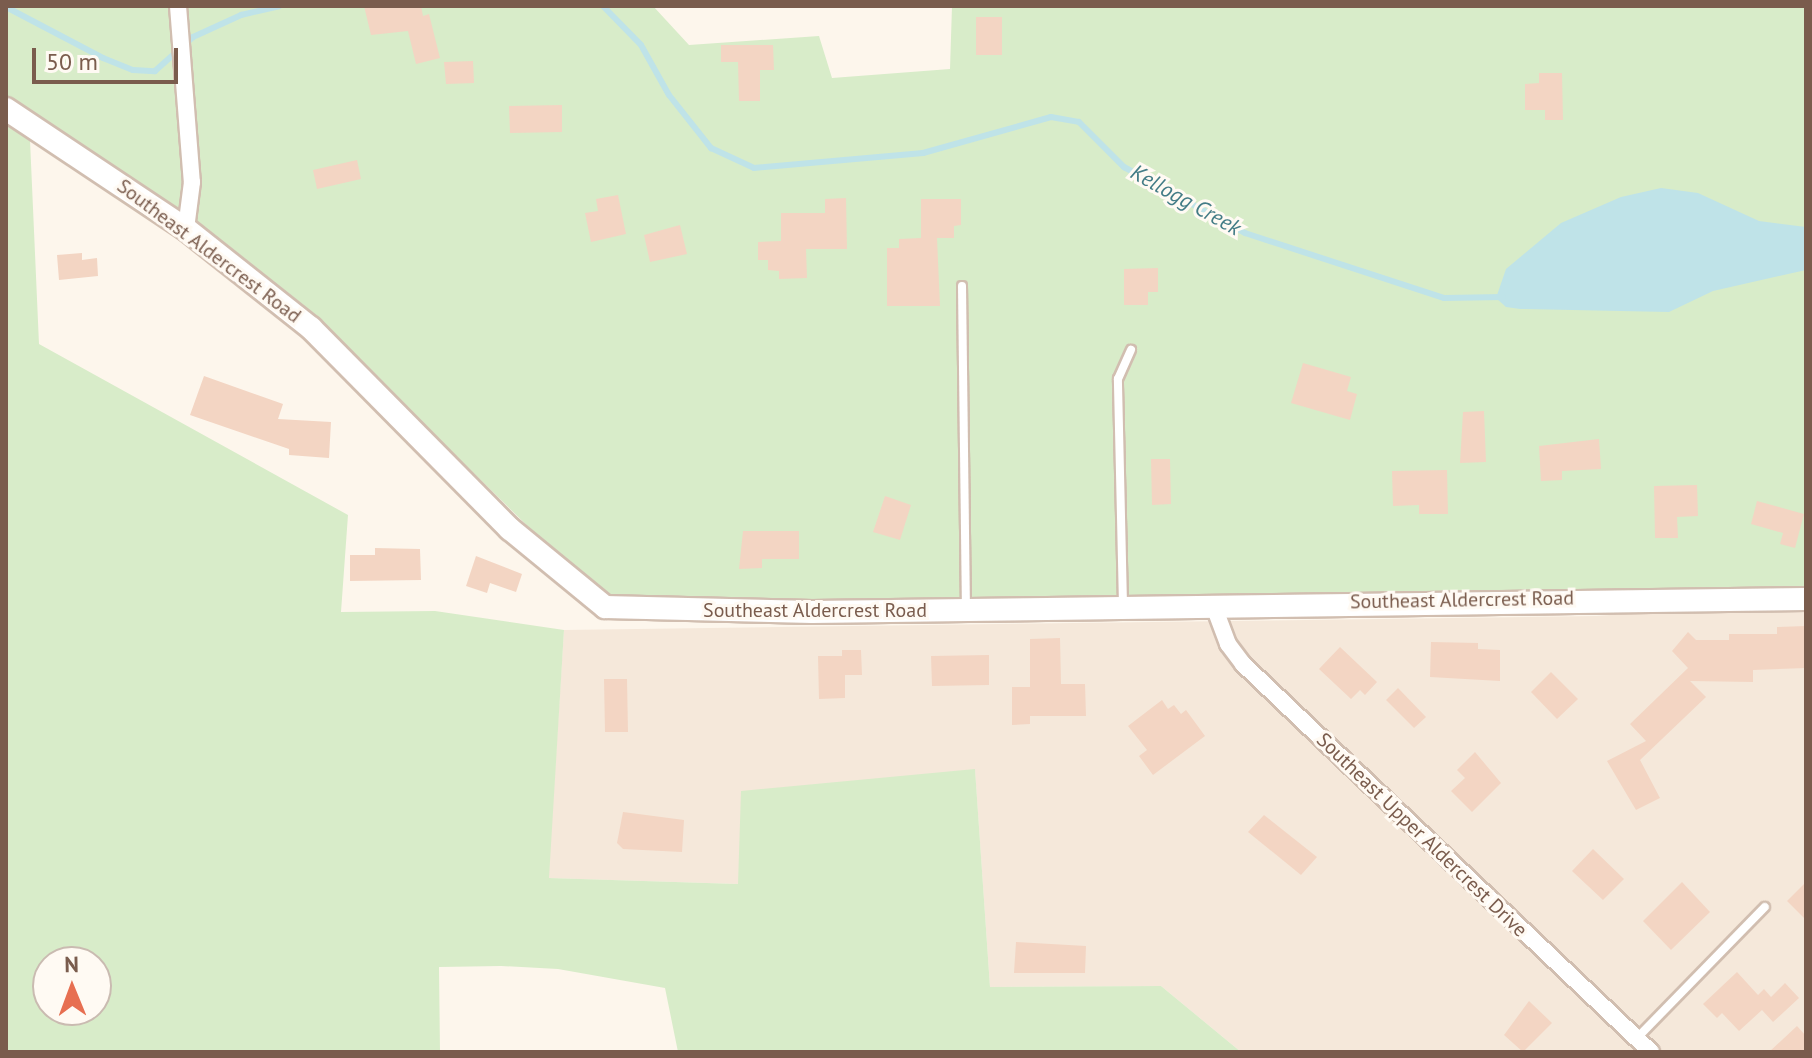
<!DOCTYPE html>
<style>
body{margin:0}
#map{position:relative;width:1812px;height:1058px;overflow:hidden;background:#fdf6ec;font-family:"PT Sans",sans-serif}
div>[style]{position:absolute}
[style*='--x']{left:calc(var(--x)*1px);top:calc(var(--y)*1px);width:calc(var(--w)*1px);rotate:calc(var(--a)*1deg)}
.residential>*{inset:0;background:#f5e8da}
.green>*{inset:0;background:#d8ecc9}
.water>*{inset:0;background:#bfe3e8}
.stream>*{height:6px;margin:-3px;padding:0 3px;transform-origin:3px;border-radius:3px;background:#bfe3e8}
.building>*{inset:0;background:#f3d5c3}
.roads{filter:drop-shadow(2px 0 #d1beb0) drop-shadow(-2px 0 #d1beb0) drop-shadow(0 2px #d1beb0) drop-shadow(0 -2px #d1beb0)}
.lane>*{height:8px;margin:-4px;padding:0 4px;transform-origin:4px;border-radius:4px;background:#fff}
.street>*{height:16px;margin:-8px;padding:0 8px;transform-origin:8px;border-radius:8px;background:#fff}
.secondary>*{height:22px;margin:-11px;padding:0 11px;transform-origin:11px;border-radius:11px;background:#fff}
span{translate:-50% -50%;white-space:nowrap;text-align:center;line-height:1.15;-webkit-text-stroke:6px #fffaf3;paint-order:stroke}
.street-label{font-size:20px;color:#7a5c4d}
.water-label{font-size:22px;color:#437c86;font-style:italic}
.frame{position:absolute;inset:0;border:8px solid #7a5c4d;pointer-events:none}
.north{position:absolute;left:32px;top:946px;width:80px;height:80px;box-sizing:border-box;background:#fffaf3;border:2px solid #cabbb1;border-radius:50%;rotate:359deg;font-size:22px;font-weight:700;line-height:32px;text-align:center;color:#7a5c4d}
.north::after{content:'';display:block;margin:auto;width:28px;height:36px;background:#e76f51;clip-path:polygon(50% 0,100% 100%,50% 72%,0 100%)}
.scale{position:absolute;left:32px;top:48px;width:146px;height:36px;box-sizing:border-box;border:4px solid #7a5c4d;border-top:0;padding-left:10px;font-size:24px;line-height:28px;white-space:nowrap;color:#7a5c4d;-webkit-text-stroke:6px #fffaf3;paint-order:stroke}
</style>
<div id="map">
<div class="residential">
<div style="clip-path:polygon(1806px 601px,1806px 1052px,1241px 1052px,1161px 986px,990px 987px,975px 770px,739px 884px,548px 878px,564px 630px,1596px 616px)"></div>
</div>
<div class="green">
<div style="clip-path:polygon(6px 6px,653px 6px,689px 45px,819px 36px,832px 78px,950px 69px,952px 6px,1806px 6px,1806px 591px,628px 603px,597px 594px,314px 317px,6px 103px)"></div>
<div style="clip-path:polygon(evenodd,6px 125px,30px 140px,39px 344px,348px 515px,341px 612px,435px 611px,564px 630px,549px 878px,738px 884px,741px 791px,975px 769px,990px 987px,1161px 986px,1241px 1052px,678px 1052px,665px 988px,558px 969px,501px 966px,439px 967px,440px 1052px,6px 1052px,6px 125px,48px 962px,96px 962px,96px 1010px,48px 1010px,48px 962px)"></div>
</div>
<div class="water">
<div style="clip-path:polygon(1661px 188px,1698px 193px,1759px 221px,1806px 227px,1806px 270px,1713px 291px,1669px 312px,1520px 309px,1506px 307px,1496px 298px,1506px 269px,1561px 223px,1621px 197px)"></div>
</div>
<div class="stream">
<div style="--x:603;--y:6;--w:54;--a:45.7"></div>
<div style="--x:641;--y:45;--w:57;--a:60.8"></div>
<div style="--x:669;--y:95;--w:68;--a:51.6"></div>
<div style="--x:711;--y:148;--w:47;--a:24.9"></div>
<div style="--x:754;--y:168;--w:170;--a:-5.1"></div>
<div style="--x:923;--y:153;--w:133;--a:-15.7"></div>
<div style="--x:1051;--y:117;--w:28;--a:10"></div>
<div style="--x:1079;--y:122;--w:64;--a:45"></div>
<div style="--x:1124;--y:167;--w:138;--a:28.6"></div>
<div style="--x:1245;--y:233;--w:209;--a:18.1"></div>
<div style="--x:1444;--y:298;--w:59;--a:-1"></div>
<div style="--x:6;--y:7;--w:110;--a:27.7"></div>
<div style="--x:103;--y:58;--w:32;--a:22"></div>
<div style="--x:133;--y:70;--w:22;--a:3"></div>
<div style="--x:155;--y:71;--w:51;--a:-41.8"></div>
<div style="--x:193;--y:37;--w:53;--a:-24.6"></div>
<div style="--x:241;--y:15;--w:39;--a:-13"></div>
</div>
<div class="building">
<div style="clip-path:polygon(364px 6px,421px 6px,423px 16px,429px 14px,440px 58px,416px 64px,408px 31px,371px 35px)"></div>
<div style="clip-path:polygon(976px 17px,1002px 17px,1002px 55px,976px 55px)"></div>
<div style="clip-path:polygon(721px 45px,773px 45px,774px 70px,760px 70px,760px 101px,739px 101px,738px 62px,721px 62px)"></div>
<div style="clip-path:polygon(473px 61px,474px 83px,446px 84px,444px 62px)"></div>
<div style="clip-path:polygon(1539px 73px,1562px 73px,1563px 120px,1545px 120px,1545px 110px,1525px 110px,1525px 84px,1539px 83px)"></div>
<div style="clip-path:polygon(562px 105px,562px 132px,510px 133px,509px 106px)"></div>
<div style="clip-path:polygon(357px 160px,361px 179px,317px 189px,313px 170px)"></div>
<div style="clip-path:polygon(618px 195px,626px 234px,591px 242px,585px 213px,598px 211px,596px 199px)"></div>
<div style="clip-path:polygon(846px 198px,847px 249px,806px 249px,807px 278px,779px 279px,779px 271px,768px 270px,768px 260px,758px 260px,758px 242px,781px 241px,781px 213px,825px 213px,825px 199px)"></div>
<div style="clip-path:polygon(921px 199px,961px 199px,961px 225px,954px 226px,954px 238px,937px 238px,940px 306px,887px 306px,887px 248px,899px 248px,899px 239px,921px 238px)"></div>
<div style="clip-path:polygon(680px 225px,687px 254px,650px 262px,644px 235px)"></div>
<div style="clip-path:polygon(82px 253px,82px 260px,97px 258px,98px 276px,59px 280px,57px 255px)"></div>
<div style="clip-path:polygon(1158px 268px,1158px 292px,1148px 292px,1148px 305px,1124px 305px,1124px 269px)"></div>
<div style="clip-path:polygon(1303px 363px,1351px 377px,1347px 391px,1357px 394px,1350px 420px,1291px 403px)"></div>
<div style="clip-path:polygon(204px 376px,283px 404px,278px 419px,331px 422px,329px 458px,289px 455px,289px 449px,190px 415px)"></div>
<div style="clip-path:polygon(1484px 411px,1486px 462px,1460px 463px,1463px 412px)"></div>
<div style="clip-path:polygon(1599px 439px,1601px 469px,1562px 471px,1562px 480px,1541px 481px,1539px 446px)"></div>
<div style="clip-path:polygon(1151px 459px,1170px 459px,1171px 504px,1152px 505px)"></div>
<div style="clip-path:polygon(1447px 470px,1448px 514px,1419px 514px,1419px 505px,1393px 506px,1392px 471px)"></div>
<div style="clip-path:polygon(1697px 485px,1698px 516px,1677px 517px,1678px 538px,1655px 538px,1654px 486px)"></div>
<div style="clip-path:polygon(885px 496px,911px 505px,900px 540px,873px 532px)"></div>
<div style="clip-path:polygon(1757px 501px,1804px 514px,1795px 548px,1780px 544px,1783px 533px,1751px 524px)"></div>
<div style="clip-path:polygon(743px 531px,799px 531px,799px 559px,762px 559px,762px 568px,739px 569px)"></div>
<div style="clip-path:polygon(375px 548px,420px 549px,421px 580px,350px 581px,350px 555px,375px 555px)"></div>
<div style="clip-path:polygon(476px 556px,522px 574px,516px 592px,490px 583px,487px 593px,466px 586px)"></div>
<div style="clip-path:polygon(1806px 626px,1806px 668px,1753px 670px,1753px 682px,1690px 681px,1706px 697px,1640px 760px,1660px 798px,1636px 810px,1607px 761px,1646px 741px,1630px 724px,1688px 668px,1672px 651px,1688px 632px,1696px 640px,1729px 640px,1729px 634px,1777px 634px,1777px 627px)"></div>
<div style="clip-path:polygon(1060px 638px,1061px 684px,1085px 684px,1086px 716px,1030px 716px,1030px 724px,1012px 725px,1012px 687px,1030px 687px,1030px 639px)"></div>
<div style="clip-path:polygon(1431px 642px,1478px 643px,1478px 649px,1500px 650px,1500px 681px,1430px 677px)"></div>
<div style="clip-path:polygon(1340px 647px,1377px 682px,1365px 695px,1360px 690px,1351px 699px,1319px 669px)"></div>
<div style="clip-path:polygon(842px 650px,861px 650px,862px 675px,845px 675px,845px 698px,819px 699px,818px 656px,842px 656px)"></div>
<div style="clip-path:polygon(989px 655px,989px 685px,932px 686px,931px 656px)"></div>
<div style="clip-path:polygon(1551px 672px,1578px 699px,1557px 719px,1531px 692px)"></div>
<div style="clip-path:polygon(604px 679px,627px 679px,628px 732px,605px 732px)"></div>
<div style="clip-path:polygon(1398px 688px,1426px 717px,1414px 728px,1386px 700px)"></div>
<div style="clip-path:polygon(1162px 700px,1168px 709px,1174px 705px,1181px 714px,1186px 710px,1205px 736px,1153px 775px,1139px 756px,1147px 750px,1128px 726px)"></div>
<div style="clip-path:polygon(1475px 752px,1501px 783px,1472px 812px,1451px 791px,1465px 778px,1457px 770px)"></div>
<div style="clip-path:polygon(623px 812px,684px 820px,682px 852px,623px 849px,617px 843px)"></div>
<div style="clip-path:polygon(1264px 815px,1317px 857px,1301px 875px,1248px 832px)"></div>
<div style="clip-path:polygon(1593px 849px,1624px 879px,1603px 900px,1572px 871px)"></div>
<div style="clip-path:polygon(1682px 882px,1710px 912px,1671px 950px,1643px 921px)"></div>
<div style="clip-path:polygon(1806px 882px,1806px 920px,1787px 901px)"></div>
<div style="clip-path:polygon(1016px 942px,1086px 946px,1085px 973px,1014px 973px)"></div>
<div style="clip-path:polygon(1737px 972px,1758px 995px,1764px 989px,1771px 997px,1785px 983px,1799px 998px,1773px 1022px,1762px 1010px,1739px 1031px,1722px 1013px,1717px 1018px,1703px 1004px)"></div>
<div style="clip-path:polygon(1529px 1001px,1552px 1023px,1523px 1052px,1504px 1035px)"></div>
<div style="clip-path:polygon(1797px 1026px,1806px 1036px,1806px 1052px,1769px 1052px)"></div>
</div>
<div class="roads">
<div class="lane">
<div style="--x:962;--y:286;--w:322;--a:89.3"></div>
<div style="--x:1123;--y:605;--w:226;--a:-91.3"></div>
<div style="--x:1118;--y:379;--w:32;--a:-66"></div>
<div style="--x:1637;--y:1038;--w:183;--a:-45.7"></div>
</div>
<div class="street">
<div style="--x:178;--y:6;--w:177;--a:85.5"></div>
<div style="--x:192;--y:182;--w:47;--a:97.3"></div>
<div style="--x:1213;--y:604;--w:43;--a:69.4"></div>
<div style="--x:1228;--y:644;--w:25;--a:53"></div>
<div style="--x:1243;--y:664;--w:563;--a:43.56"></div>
</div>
<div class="secondary">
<div style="--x:6;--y:109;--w:216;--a:33.7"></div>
<div style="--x:186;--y:229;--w:159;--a:38.4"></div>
<div style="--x:311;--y:328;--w:283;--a:45.3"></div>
<div style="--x:510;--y:529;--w:123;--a:39.4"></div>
<div style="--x:605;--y:607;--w:207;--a:1.4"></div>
<div style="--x:812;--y:612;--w:994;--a:-0.75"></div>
</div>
</div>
<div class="street-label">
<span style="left:209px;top:251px;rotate:37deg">Southeast Aldercrest Road</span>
<span style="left:1462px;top:600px;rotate:-1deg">Southeast Aldercrest Road</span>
<span style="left:815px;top:610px">Southeast Aldercrest Road</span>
<span style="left:1422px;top:835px;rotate:44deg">Southeast Upper Aldercrest Drive</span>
</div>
<div class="water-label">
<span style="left:1186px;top:200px;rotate:29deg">Kellogg Creek</span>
</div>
<div class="frame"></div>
<div class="north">N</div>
<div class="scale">50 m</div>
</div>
